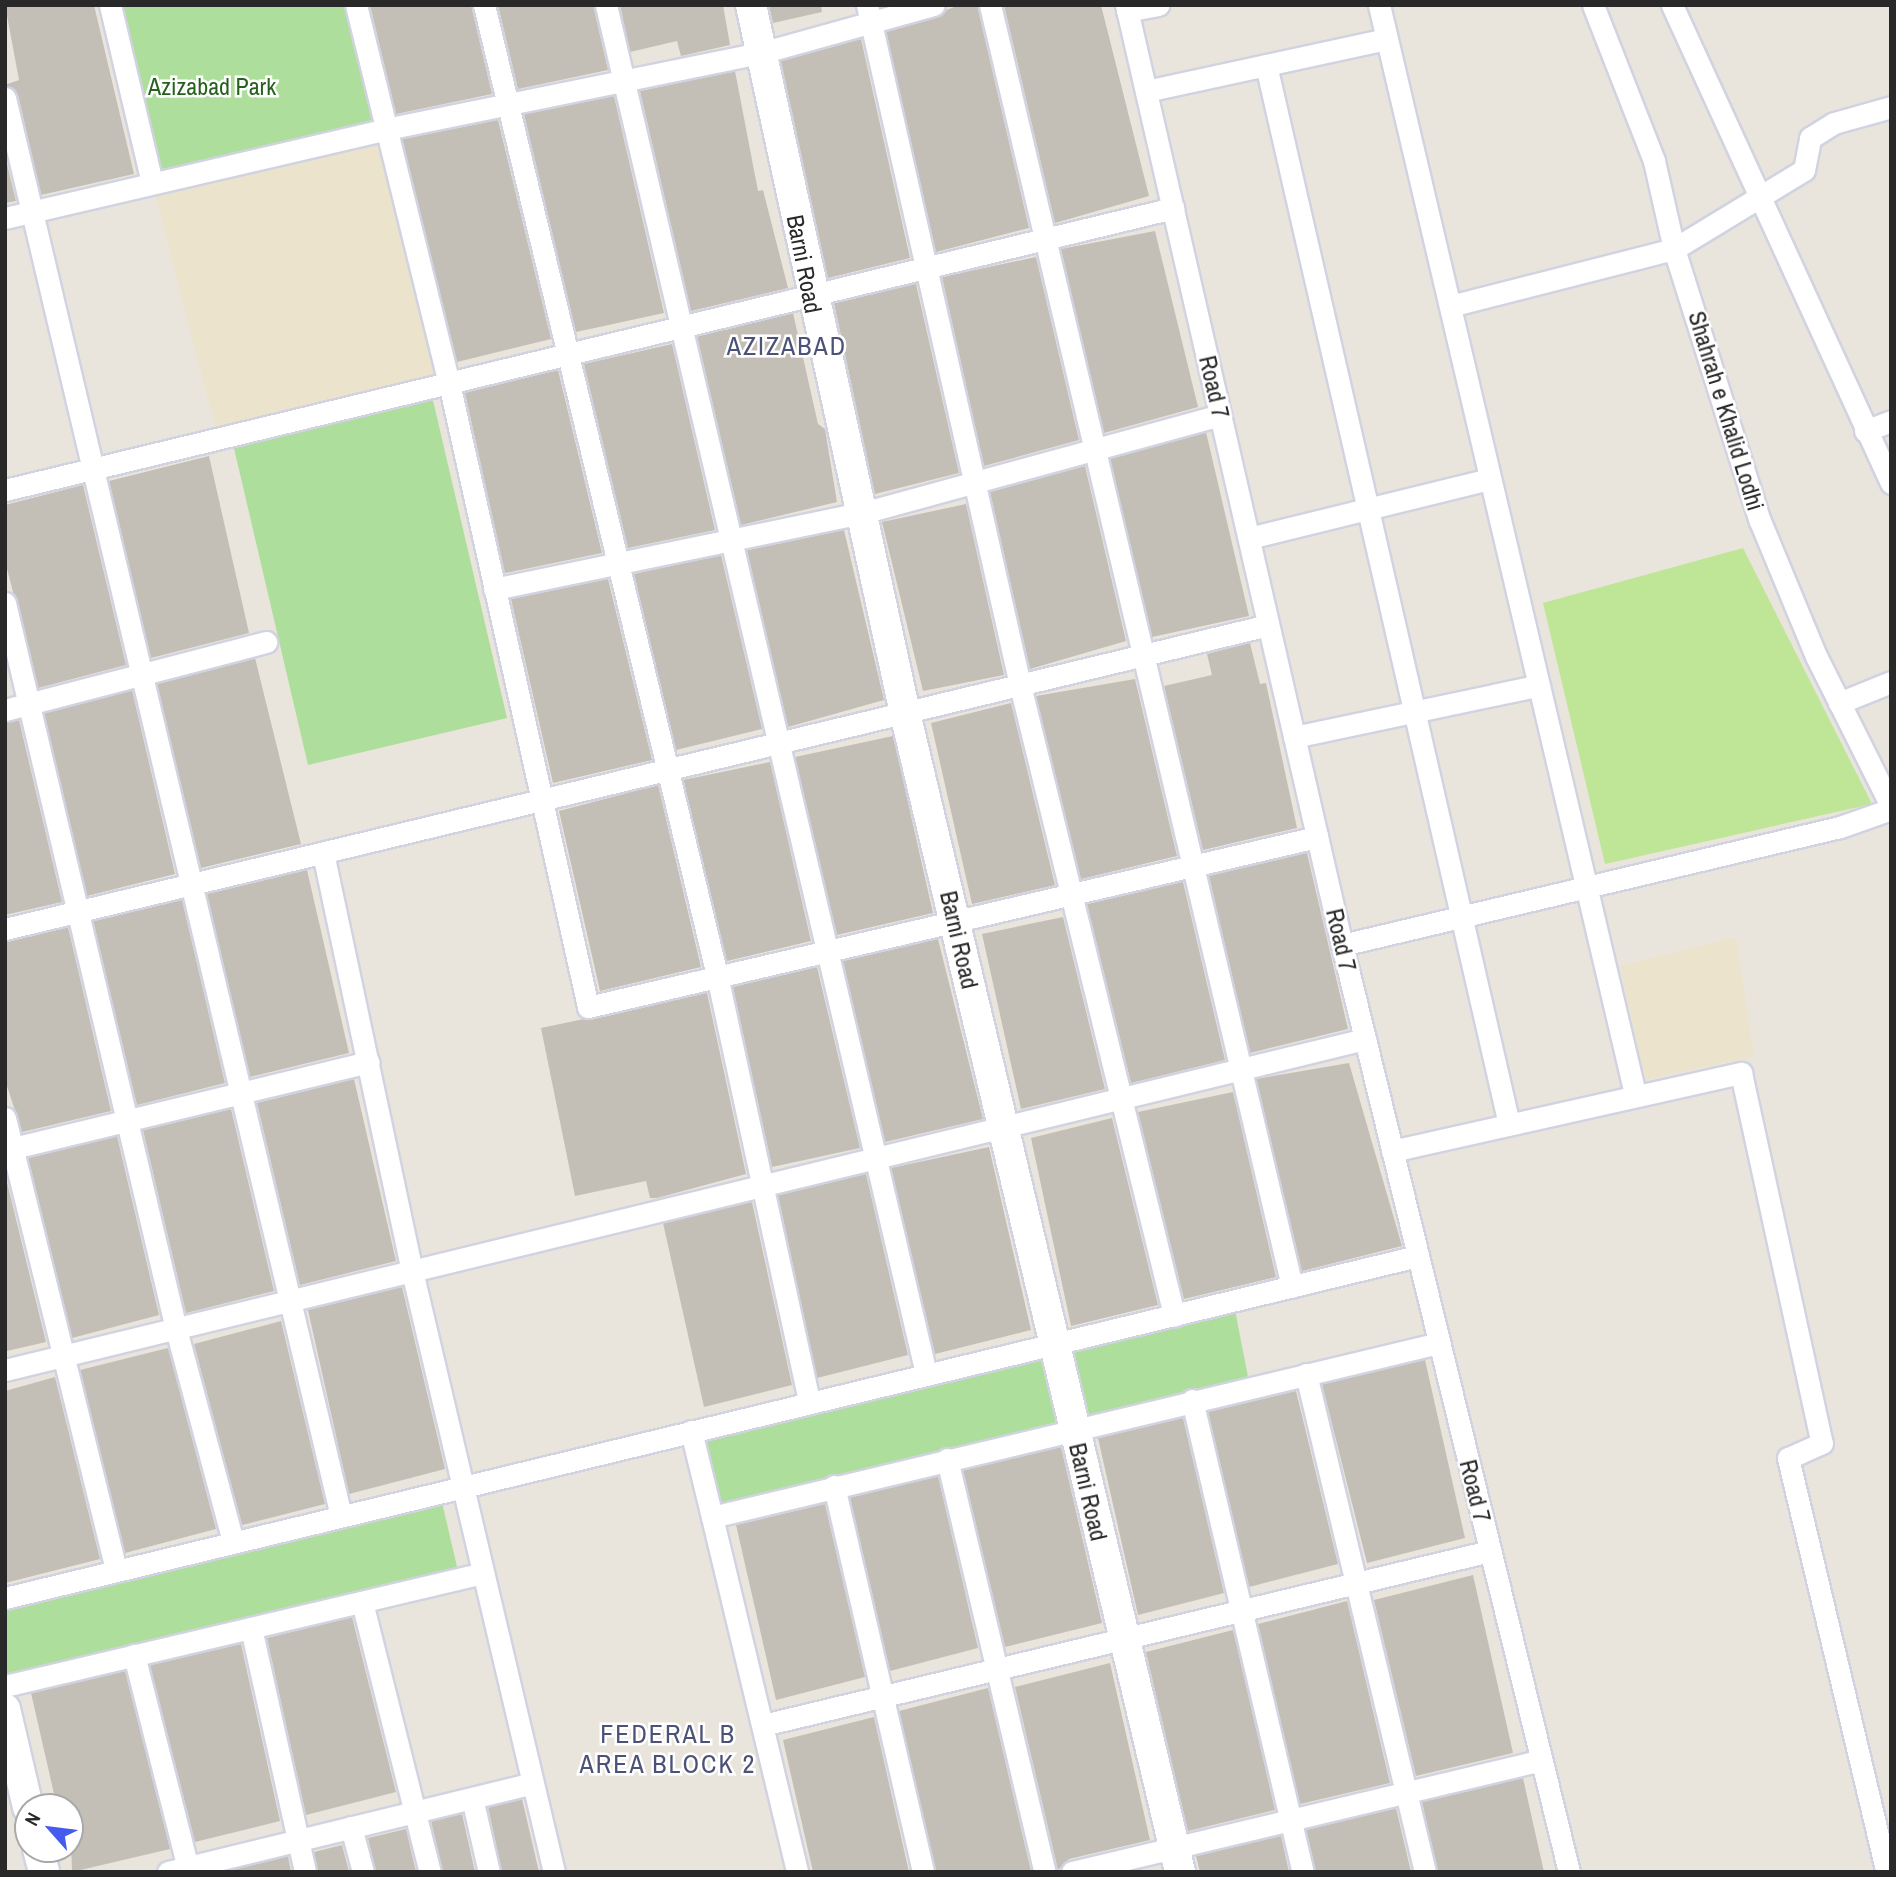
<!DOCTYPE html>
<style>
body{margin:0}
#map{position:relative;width:1896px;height:1877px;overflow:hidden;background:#eae5dc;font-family:"Archivo Narrow",sans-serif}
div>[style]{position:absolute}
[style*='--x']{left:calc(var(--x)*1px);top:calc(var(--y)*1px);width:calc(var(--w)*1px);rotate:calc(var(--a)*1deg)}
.education>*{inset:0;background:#ebe3cc}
.green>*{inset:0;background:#aede9b}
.pitch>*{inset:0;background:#bfe597}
.building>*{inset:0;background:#c3bfb7}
.roads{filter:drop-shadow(2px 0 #d1d3e1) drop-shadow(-2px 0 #d1d3e1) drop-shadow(0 2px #d1d3e1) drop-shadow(0 -2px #d1d3e1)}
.street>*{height:21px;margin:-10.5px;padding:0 10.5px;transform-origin:10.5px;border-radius:10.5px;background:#fff}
.secondary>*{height:30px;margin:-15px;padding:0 15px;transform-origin:15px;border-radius:15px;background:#fff}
span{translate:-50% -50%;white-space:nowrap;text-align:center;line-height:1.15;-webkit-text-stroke:5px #fff;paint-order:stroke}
.park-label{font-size:24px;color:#28611e}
.street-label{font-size:24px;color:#292929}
.neighbourhood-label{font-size:26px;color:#4c5277;letter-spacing:2px}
.frame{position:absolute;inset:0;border:7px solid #292929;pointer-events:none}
.north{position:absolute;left:14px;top:1793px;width:70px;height:70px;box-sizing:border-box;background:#fff;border:2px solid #a9a9a9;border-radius:50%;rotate:298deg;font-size:19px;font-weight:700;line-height:28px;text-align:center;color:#292929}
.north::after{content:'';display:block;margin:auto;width:24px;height:32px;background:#455bee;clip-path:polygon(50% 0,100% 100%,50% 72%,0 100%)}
</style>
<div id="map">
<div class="education">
<div style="clip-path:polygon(386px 129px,449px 383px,218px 438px,152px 183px)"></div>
<div style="clip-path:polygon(1736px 937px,1754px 1057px,1645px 1079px,1620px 966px)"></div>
</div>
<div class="green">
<div style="clip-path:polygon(110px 5px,356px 5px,386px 129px,152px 183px)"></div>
<div style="clip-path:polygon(432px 396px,507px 718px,308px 765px,233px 444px)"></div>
<div style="clip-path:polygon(1233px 1300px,1250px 1387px,712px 1517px,691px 1431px)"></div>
<div style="clip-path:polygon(441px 1498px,458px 1571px,5px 1678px,5px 1604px)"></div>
</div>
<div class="pitch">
<div style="clip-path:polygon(1743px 548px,1872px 804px,1605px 864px,1543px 603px)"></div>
</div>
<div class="building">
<div style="clip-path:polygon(5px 5px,94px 5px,134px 174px,41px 195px,18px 95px,5px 85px,19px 80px)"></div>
<div style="clip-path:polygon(370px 5px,471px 5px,492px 94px,396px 114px)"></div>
<div style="clip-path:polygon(498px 5px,593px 5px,608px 70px,518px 89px)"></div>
<div style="clip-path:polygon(620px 5px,723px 5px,730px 45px,681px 56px,677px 41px,630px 52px)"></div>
<div style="clip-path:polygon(769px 5px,821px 5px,822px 12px,773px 23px)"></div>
<div style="clip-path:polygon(960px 5px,977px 5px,1029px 228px,936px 252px,886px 32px)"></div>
<div style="clip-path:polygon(1004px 5px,1101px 5px,1149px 196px,1055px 223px)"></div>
<div style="clip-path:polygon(861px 39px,910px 258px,828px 278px,781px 61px)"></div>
<div style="clip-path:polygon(735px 71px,758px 191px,763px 190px,788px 288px,691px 311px,640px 91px)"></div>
<div style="clip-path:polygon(614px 96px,664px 313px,576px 332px,524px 114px)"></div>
<div style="clip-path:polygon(498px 120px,551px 339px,457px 362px,402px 139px)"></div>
<div style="clip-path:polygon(5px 156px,16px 201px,5px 203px)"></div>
<div style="clip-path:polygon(1155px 231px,1198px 407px,1104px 433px,1061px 249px)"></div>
<div style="clip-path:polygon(1036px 257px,1079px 440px,984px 466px,942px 277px)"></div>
<div style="clip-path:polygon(916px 284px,959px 473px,875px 494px,834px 303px)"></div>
<div style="clip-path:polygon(793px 313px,818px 424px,825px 429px,837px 502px,741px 525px,697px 336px)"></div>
<div style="clip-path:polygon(672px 344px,715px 530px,628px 548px,584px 364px)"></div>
<div style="clip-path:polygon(558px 370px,602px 553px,505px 573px,465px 393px)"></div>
<div style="clip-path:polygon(1206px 432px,1249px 616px,1152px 637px,1110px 459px)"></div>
<div style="clip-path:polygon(209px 456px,249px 633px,151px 658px,109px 481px)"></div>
<div style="clip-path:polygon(1085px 466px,1126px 641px,1030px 669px,990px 492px)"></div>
<div style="clip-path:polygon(83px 485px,126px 665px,38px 688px,5px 561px,5px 505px)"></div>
<div style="clip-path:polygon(966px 504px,1004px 675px,923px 691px,882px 522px)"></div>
<div style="clip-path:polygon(844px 530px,884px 700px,788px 727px,747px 550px)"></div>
<div style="clip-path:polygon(721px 555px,762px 729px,676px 750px,634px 574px)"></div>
<div style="clip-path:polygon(608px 579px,652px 760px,553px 783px,511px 599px)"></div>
<div style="clip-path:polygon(1250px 643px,1260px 684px,1266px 683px,1297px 828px,1203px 850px,1164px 686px,1212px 675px,1207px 654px)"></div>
<div style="clip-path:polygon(255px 658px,301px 844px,201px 868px,157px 684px)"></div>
<div style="clip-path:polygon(1135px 679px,1177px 856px,1081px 879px,1036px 696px)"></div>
<div style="clip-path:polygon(132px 690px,175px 874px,87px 896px,44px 713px)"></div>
<div style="clip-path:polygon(1011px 703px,1055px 885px,972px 904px,931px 723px)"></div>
<div style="clip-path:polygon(19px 720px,62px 902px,5px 915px,5px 723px)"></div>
<div style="clip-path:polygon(893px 736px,933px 913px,837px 935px,795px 757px)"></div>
<div style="clip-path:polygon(770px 762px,811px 941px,727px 961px,683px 780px)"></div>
<div style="clip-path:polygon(658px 785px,701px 967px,600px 991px,559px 811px)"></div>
<div style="clip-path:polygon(1307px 853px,1348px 1029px,1250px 1053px,1209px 876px)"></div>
<div style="clip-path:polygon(307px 870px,349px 1053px,250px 1077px,207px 894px)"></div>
<div style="clip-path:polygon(1183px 882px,1225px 1060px,1131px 1083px,1087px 904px)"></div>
<div style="clip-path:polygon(182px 900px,225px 1083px,137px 1105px,93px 921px)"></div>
<div style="clip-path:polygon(1063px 917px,1105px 1089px,1021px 1109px,982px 934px)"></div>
<div style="clip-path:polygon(68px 927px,111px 1111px,22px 1132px,5px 1080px,5px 942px)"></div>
<div style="clip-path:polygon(938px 939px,983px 1119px,885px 1142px,843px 961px)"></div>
<div style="clip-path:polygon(817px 967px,860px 1148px,772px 1167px,733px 987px)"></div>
<div style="clip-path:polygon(707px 993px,746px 1174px,657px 1198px,650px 1198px,646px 1181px,575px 1196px,541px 1028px)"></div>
<div style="clip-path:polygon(1349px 1063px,1402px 1246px,1302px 1271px,1256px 1079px)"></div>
<div style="clip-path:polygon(354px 1079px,396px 1261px,300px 1285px,257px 1103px)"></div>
<div style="clip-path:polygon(1233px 1092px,1276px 1277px,1184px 1299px,1138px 1112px)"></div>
<div style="clip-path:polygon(231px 1109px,274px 1291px,186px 1313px,143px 1130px)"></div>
<div style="clip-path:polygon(1112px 1118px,1158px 1305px,1071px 1326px,1031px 1138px)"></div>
<div style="clip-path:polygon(117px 1136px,159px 1315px,72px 1338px,28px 1158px)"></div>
<div style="clip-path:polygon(989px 1147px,1031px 1330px,935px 1354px,891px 1168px)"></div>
<div style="clip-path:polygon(5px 1174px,46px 1342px,7px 1351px,5px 1342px)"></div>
<div style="clip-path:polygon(866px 1174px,908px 1355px,817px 1378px,778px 1195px)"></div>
<div style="clip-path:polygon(752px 1202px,792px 1385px,704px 1407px,663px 1223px)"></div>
<div style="clip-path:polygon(402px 1287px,445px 1469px,349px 1494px,308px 1310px)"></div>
<div style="clip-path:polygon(281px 1321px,325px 1504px,242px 1525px,194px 1344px)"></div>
<div style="clip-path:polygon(168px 1348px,216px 1529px,125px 1553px,80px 1370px)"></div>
<div style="clip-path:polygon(1425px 1360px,1465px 1538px,1367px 1563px,1322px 1384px)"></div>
<div style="clip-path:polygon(55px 1377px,100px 1559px,5px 1583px,5px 1391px)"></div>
<div style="clip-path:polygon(1296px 1391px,1338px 1564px,1249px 1587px,1208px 1412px)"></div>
<div style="clip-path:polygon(1183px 1418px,1224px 1593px,1138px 1615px,1098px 1438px)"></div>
<div style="clip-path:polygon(1061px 1447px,1102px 1623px,1005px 1647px,963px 1470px)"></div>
<div style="clip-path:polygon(938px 1476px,978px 1648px,890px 1671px,850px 1497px)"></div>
<div style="clip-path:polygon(825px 1504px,865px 1677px,776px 1700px,736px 1525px)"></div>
<div style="clip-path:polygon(1473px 1575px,1513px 1753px,1416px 1776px,1374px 1600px)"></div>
<div style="clip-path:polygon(1347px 1601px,1390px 1783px,1300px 1804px,1258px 1624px)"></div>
<div style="clip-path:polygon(352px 1617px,396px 1792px,306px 1815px,267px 1638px)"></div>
<div style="clip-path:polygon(1233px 1630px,1275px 1810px,1188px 1831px,1146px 1652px)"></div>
<div style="clip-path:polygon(241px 1644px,280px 1821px,195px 1842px,150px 1665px)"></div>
<div style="clip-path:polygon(1110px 1663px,1150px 1840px,1069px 1859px,1058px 1870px,1015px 1687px)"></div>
<div style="clip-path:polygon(125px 1671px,170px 1849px,72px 1872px,70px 1807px,57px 1807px,31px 1693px)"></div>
<div style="clip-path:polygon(988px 1688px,1031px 1871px,936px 1872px,899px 1711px)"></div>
<div style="clip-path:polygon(874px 1717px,909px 1872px,813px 1872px,783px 1740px)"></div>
<div style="clip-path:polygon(1523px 1778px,1544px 1872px,1438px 1872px,1422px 1802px)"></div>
<div style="clip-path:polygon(522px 1799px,539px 1872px,502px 1872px,488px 1807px)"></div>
<div style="clip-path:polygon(1396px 1808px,1411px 1872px,1316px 1872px,1306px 1830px)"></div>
<div style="clip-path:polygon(462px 1814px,475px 1872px,443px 1872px,431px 1821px)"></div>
<div style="clip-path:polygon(406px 1829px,416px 1872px,376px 1872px,368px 1838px)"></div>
<div style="clip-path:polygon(1281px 1836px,1289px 1872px,1200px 1872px,1196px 1856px)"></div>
<div style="clip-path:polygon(342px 1845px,349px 1872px,318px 1872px,314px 1852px)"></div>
<div style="clip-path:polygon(288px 1856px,291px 1872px,231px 1872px,231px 1870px)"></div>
</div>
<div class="roads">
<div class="street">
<div style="--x:110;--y:5;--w:183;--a:76.7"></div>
<div style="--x:356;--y:5;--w:389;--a:76.2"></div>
<div style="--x:449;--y:383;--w:639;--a:77.44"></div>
<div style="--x:588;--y:1007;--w:749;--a:-13.13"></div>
<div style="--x:484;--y:5;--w:1003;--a:76.5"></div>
<div style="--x:718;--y:980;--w:432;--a:77.8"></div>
<div style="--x:606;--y:5;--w:1406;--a:76.84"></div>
<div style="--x:867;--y:5;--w:697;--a:77.32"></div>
<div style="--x:1020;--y:685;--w:649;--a:76.26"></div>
<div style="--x:990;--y:5;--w:1317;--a:76.74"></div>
<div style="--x:1126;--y:5;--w:964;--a:77.06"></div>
<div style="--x:1342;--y:945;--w:954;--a:76.24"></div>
<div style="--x:1379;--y:5;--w:1119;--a:76.77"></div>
<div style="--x:1593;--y:5;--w:168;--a:68.6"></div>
<div style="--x:1654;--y:161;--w:90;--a:77.2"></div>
<div style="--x:1674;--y:249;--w:285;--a:72.5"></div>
<div style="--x:1760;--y:521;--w:146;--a:67.5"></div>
<div style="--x:1816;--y:656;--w:168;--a:63.4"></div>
<div style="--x:1672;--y:5;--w:526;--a:65.38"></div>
<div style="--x:1127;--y:11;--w:32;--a:-11"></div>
<div style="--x:1266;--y:65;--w:1087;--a:77.08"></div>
<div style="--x:1146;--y:91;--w:246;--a:-12.2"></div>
<div style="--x:5;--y:98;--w:1457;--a:76.67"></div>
<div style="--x:5;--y:218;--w:391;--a:-13.1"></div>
<div style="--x:386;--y:129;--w:386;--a:-11.5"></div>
<div style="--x:764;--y:52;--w:176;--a:-15.5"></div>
<div style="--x:1450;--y:306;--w:231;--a:-14.3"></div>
<div style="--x:1674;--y:249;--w:152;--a:-31.3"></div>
<div style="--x:1804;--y:170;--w:33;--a:-79"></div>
<div style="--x:1810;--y:138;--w:28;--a:-32"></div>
<div style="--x:1834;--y:123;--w:59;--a:-15.7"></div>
<div style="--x:1865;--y:431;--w:28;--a:-21"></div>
<div style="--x:5;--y:490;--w:1202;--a:-13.57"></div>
<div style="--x:1249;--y:538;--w:248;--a:-13.8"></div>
<div style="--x:494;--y:589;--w:376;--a:-11.7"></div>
<div style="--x:862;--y:513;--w:371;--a:-15.3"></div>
<div style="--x:5;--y:603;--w:746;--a:76.75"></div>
<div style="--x:176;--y:1329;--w:220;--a:75"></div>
<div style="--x:1839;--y:703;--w:56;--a:-22"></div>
<div style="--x:5;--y:710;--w:270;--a:-14.6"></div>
<div style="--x:1294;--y:737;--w:248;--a:-11.9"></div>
<div style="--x:323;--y:853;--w:427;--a:78"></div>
<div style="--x:412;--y:1271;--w:618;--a:76.71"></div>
<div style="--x:5;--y:929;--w:1299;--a:-13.53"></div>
<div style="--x:1342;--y:945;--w:512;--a:-13.33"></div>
<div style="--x:1840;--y:827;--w:54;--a:-19.4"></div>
<div style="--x:5;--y:1118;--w:466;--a:76.2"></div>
<div style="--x:5;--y:1150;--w:374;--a:-13.6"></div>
<div style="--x:1392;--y:1151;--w:358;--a:-12.6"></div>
<div style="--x:1741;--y:1073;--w:379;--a:77.7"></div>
<div style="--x:1822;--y:1443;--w:37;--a:156"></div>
<div style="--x:1788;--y:1458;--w:426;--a:76.6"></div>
<div style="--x:5;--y:1370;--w:1400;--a:-13.68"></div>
<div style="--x:1306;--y:1374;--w:512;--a:76.56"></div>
<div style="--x:1192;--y:1400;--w:485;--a:76.8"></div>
<div style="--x:691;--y:1431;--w:89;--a:76.3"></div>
<div style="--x:712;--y:1517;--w:748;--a:-13.46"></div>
<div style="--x:947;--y:1459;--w:424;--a:76.7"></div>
<div style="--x:834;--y:1486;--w:396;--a:77"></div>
<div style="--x:712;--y:1517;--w:365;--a:76.5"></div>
<div style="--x:5;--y:1598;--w:1454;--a:-13.61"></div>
<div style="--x:362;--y:1602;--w:278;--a:75.9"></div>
<div style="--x:251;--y:1628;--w:250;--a:77.5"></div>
<div style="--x:134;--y:1655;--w:224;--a:75.8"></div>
<div style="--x:5;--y:1686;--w:490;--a:-13.3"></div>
<div style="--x:763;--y:1725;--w:748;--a:-13.46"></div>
<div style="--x:472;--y:1798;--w:76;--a:77.1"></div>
<div style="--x:351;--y:1827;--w:47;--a:75.1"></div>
<div style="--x:168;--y:1872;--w:375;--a:-13.7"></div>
<div style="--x:1072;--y:1872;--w:482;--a:-13.4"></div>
</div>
<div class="secondary">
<div style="--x:751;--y:5;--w:725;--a:77.73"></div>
<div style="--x:905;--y:713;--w:1191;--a:76.65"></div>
<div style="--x:5;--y:1709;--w:101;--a:76.8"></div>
<div style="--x:38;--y:1849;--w:24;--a:75"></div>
</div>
</div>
<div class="park-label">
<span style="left:212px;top:87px">Azizabad Park</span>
</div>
<div class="street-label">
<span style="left:804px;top:264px;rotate:79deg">Barni Road</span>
<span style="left:1214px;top:387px;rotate:77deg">Road 7</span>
<span style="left:1726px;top:411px;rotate:73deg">Shahrah e Khalid Lodhi</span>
<span style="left:959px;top:940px;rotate:77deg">Barni Road</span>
<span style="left:1341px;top:940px;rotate:77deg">Road 7</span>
<span style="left:1475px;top:1491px;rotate:76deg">Road 7</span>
<span style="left:1088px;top:1492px;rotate:77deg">Barni Road</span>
</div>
<div class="neighbourhood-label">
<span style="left:787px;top:346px">AZIZABAD</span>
<span style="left:668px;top:1749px">FEDERAL B<br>AREA BLOCK 2</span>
</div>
<div class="frame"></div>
<div class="north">N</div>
</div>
